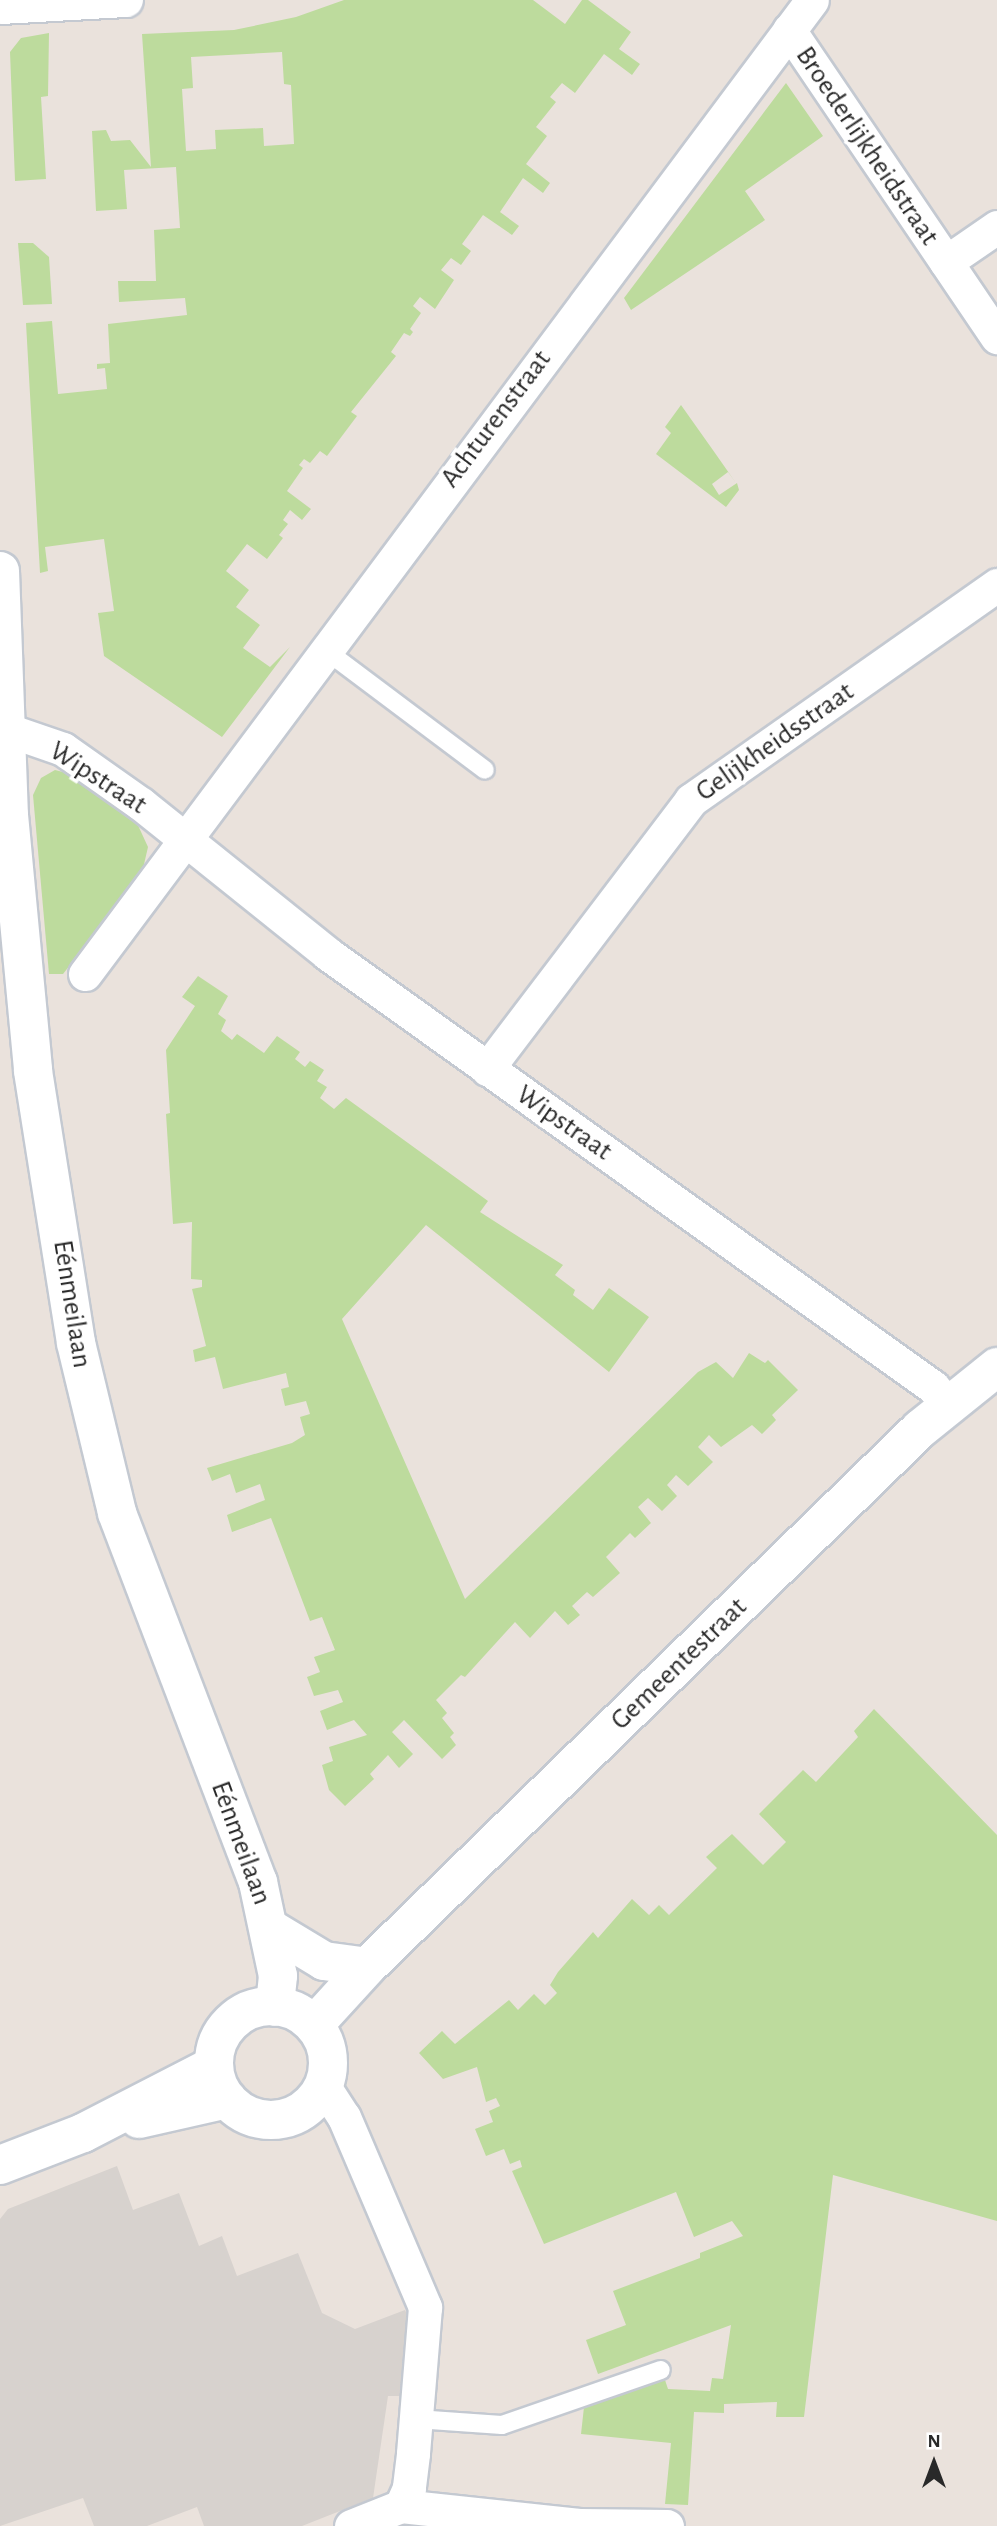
<!DOCTYPE html>
<meta charset="utf-8">
<style>
body{margin:0}
#map{position:relative;width:997px;height:2526px;overflow:hidden;background:#eae2dc;font-family:"Alegreya Sans",sans-serif}
div>[style]{position:absolute}
[style*='--x']{left:calc(var(--x)*1px);top:calc(var(--y)*1px);width:calc(var(--w)*1px);rotate:calc(var(--a)*1deg)}
.green>*{inset:0;background:#bddb9d}
.plaza>*{inset:0;background:#d7d2ce}
.roads{filter:drop-shadow(2px 0 #c4c9d1) drop-shadow(-2px 0 #c4c9d1) drop-shadow(0 2px #c4c9d1) drop-shadow(0 -2px #c4c9d1)}
.service>*{height:18px;margin:-9px;padding:0 9px;transform-origin:9px;border-radius:9px;background:#fff}
.minor>*{height:33px;margin:-16.5px;padding:0 16.5px;transform-origin:16.5px;border-radius:16.5px;background:#fff}
.tertiary>*{height:38px;margin:-19px;padding:0 19px;transform-origin:19px;border-radius:19px;background:#fff}
.tertiary>.ring{margin:-19px;padding:0;box-sizing:content-box;background:none;border:38px solid #fff;border-radius:50%}
span{translate:-50% -50%;white-space:nowrap;text-align:center;line-height:1.15;-webkit-text-stroke:7px #fff;paint-order:stroke}
.street-label{font-size:28px;color:#292929}
.north{position:absolute;left:899px;top:2428px;width:70px;height:70px;-webkit-text-stroke:5px #fff;paint-order:stroke;rotate:0deg;font-size:19px;font-weight:700;line-height:28px;text-align:center;color:#292929}
.north::after{content:'';display:block;margin:auto;width:24px;height:32px;background:#292929;clip-path:polygon(50% 0,100% 100%,50% 72%,0 100%)}
</style>
<div id="map">
<div class="green">
<div style="clip-path:polygon(evenodd,344px 0,533px 0,565px 24px,582px 0,588px 0,631px 32px,619px 49px,640px 64px,632px 75px,604px 54px,575px 93px,562px 83px,550px 97px,556px 102px,536px 127px,547px 136px,526px 164px,550px 183px,543px 193px,523px 178px,500px 212px,519px 226px,512px 235px,483px 215px,462px 244px,471px 251px,461px 265px,451px 258px,441px 270px,454px 280px,435px 309px,420px 297px,413px 306px,421px 313px,410px 329px,413px 332px,410px 336px,404px 333px,391px 352px,396px 356px,351px 412px,357px 416px,327px 456px,320px 451px,310px 463px,304px 459px,299px 465px,303px 468px,287px 491px,311px 509px,302px 520px,290px 510px,283px 520px,288px 524px,279px 535px,283px 538px,267px 559px,247px 544px,226px 571px,249px 590px,236px 607px,260px 625px,243px 648px,270px 667px,290px 647px,222px 737px,104px 656px,98px 613px,114px 611px,104px 539px,45px 547px,48px 571px,40px 573px,26px 323px,52px 321px,58px 394px,107px 389px,105px 368px,97px 369px,97px 364px,110px 363px,108px 324px,187px 315px,185px 298px,119px 302px,118px 281px,156px 281px,154px 230px,180px 228px,176px 167px,124px 170px,127px 209px,96px 211px,92px 131px,106px 130px,111px 141px,130px 140px,151px 167px,142px 34px,234px 30px,296px 17px,344px 0,282px 52px,284px 84px,291px 85px,294px 144px,264px 146px,263px 128px,215px 130px,216px 149px,186px 151px,182px 89px,193px 88px,191px 57px,282px 52px)"></div>
<div style="clip-path:polygon(49px 33px,48px 96px,41px 97px,46px 179px,15px 181px,10px 52px,21px 38px)"></div>
<div style="clip-path:polygon(786px 83px,823px 136px,745px 191px,765px 220px,631px 310px,624px 298px)"></div>
<div style="clip-path:polygon(18px 243px,33px 243px,49px 257px,52px 304px,23px 305px)"></div>
<div style="clip-path:polygon(681px 405px,715px 453px,736px 483px,728px 472px,712px 484px,719px 495px,737px 483px,739px 490px,726px 507px,656px 454px,671px 433px,665px 427px)"></div>
<div style="clip-path:polygon(55px 770px,75px 775px,136px 821px,148px 847px,142px 873px,63px 974px,49px 974px,33px 795px,41px 778px)"></div>
<div style="clip-path:polygon(198px 976px,228px 996px,218px 1014px,226px 1020px,221px 1031px,232px 1040px,237px 1034px,264px 1053px,277px 1036px,300px 1052px,295px 1059px,305px 1067px,310px 1061px,324px 1070px,317px 1081px,327px 1087px,320px 1098px,334px 1109px,346px 1098px,488px 1201px,480px 1212px,563px 1265px,555px 1275px,575px 1290px,573px 1295px,593px 1310px,609px 1288px,649px 1317px,609px 1372px,426px 1225px,342px 1319px,465px 1599px,698px 1372px,716px 1362px,733px 1378px,749px 1353px,765px 1363px,768px 1360px,798px 1390px,772px 1415px,776px 1420px,762px 1434px,752px 1425px,721px 1447px,709px 1435px,698px 1447px,713px 1462px,688px 1486px,676px 1475px,667px 1485px,677px 1496px,662px 1511px,648px 1498px,638px 1507px,651px 1523px,635px 1538px,630px 1533px,606px 1557px,620px 1573px,593px 1597px,587px 1592px,572px 1606px,580px 1615px,568px 1625px,555px 1611px,530px 1638px,515px 1622px,465px 1677px,461px 1675px,436px 1700px,447px 1713px,442px 1718px,454px 1733px,450px 1737px,456px 1745px,442px 1759px,404px 1720px,392px 1732px,413px 1754px,399px 1768px,388px 1755px,370px 1774px,374px 1779px,345px 1806px,329px 1790px,322px 1765px,333px 1761px,329px 1747px,367px 1735px,354px 1720px,327px 1730px,320px 1711px,343px 1702px,338px 1690px,314px 1696px,307px 1677px,320px 1672px,314px 1657px,335px 1650px,322px 1617px,310px 1621px,271px 1518px,232px 1532px,227px 1515px,265px 1500px,260px 1484px,236px 1493px,230px 1474px,212px 1481px,207px 1468px,292px 1443px,305px 1435px,300px 1417px,310px 1414px,306px 1401px,285px 1406px,281px 1389px,289px 1387px,286px 1373px,223px 1389px,215px 1357px,195px 1362px,193px 1350px,206px 1346px,192px 1289px,202px 1287px,202px 1280px,191px 1279px,192px 1222px,173px 1224px,166px 1114px,170px 1113px,166px 1050px,195px 1006px,182px 997px)"></div>
<div style="clip-path:polygon(874px 1709px,997px 1835px,997px 2221px,833px 2175px,804px 2417px,776px 2417px,777px 2402px,724px 2404px,724px 2413px,694px 2412px,688px 2505px,665px 2504px,671px 2443px,581px 2434px,584px 2407px,664px 2377px,668px 2389px,710px 2391px,712px 2378px,723px 2379px,731px 2325px,598px 2374px,586px 2340px,626px 2325px,613px 2291px,700px 2258px,700px 2253px,743px 2236px,732px 2221px,694px 2237px,676px 2192px,544px 2244px,512px 2171px,522px 2167px,520px 2160px,510px 2164px,504px 2149px,486px 2156px,475px 2129px,493px 2122px,489px 2111px,500px 2106px,496px 2098px,486px 2102px,477px 2067px,443px 2079px,419px 2053px,442px 2031px,455px 2044px,509px 2000px,518px 2010px,534px 1994px,545px 2005px,557px 1993px,550px 1985px,558px 1972px,593px 1932px,598px 1938px,632px 1899px,649px 1915px,659px 1905px,669px 1915px,717px 1868px,706px 1857px,732px 1834px,763px 1865px,786px 1842px,759px 1814px,803px 1770px,816px 1782px,858px 1737px,854px 1731px)"></div>
</div>
<div class="plaza">
<div style="clip-path:polygon(117px 2166px,133px 2210px,179px 2193px,199px 2246px,222px 2236px,237px 2276px,298px 2253px,322px 2313px,355px 2329px,405px 2310px,413px 2327px,405px 2396px,388px 2396px,373px 2498px,302px 2526px,204px 2526px,197px 2507px,147px 2526px,94px 2526px,83px 2498px,0 2526px,0 2219px,8px 2209px)"></div>
</div>
<div class="roads">
<div class="service">
<div style="--x:324;--y:649;--w:201;--a:36.9"></div>
<div style="--x:416;--y:2419;--w:86;--a:4"></div>
<div style="--x:502;--y:2425;--w:168;--a:-19.1"></div>
</div>
<div class="minor">
<div style="--x:0;--y:7;--w:126;--a:-3.2"></div>
<div style="--x:789;--y:30;--w:371;--a:55.9"></div>
<div style="--x:946;--y:262;--w:62;--a:-34.5"></div>
<div style="--x:5;--y:729;--w:61;--a:19"></div>
<div style="--x:63;--y:749;--w:95;--a:35.2"></div>
<div style="--x:141;--y:804;--w:240;--a:38.7"></div>
<div style="--x:328;--y:954;--w:744;--a:35.59"></div>
<div style="--x:933;--y:1387;--w:21;--a:49"></div>
<div style="--x:85;--y:974;--w:1215;--a:-53.26"></div>
<div style="--x:487;--y:1069;--w:338;--a:-52.8"></div>
<div style="--x:691;--y:800;--w:374;--a:-35.1"></div>
<div style="--x:323;--y:2085;--w:38;--a:57"></div>
<div style="--x:344;--y:2117;--w:207;--a:66.9"></div>
<div style="--x:425;--y:2307;--w:147;--a:94.7"></div>
<div style="--x:413;--y:2454;--w:34;--a:97"></div>
<div style="--x:409;--y:2488;--w:20;--a:114"></div>
<div style="--x:351;--y:2526;--w:54;--a:-21.8"></div>
<div style="--x:401;--y:2506;--w:179;--a:6.1"></div>
<div style="--x:579;--y:2525;--w:88;--a:0.7"></div>
</div>
<div class="tertiary">
<div style="--x:0;--y:571;--w:244;--a:87.9"></div>
<div style="--x:9;--y:815;--w:257;--a:84.6"></div>
<div style="--x:33;--y:1071;--w:275;--a:81"></div>
<div style="--x:76;--y:1343;--w:175;--a:76.4"></div>
<div style="--x:117;--y:1513;--w:395;--a:69.1"></div>
<div style="--x:258;--y:1882;--w:96;--a:78"></div>
<div style="--x:278;--y:1976;--w:31;--a:96"></div>
<div style="--x:271;--y:1929;--w:62;--a:31.1"></div>
<div style="--x:324;--y:1961;--w:43;--a:7.9"></div>
<div class="ring" style="left:214px;top:2006px;width:76px;height:76px"></div>
<div style="--x:314;--y:2025;--w:79;--a:-47.6"></div>
<div style="--x:367;--y:1967;--w:772;--a:-44.21"></div>
<div style="--x:920;--y:1429;--w:99;--a:-38.8"></div>
<div style="--x:139;--y:2119;--w:90;--a:-12.8"></div>
<div style="--x:0;--y:2165;--w:89;--a:-21.1"></div>
<div style="--x:83;--y:2133;--w:146;--a:-27.3"></div>
</div>
</div>
<div class="street-label">
<span style="left:867px;top:146px;rotate:56deg">Broederlijkheidstraat</span>
<span style="left:496px;top:419px;rotate:-53deg">Achturenstraat</span>
<span style="left:775px;top:742px;rotate:-35deg">Gelijkheidsstraat</span>
<span style="left:98px;top:778px;rotate:33deg">Wipstraat</span>
<span style="left:564px;top:1123px;rotate:35deg">Wipstraat</span>
<span style="left:72px;top:1304px;rotate:81deg">Eénmeilaan</span>
<span style="left:679px;top:1664px;rotate:-44deg">Gemeentestraat</span>
<span style="left:241px;top:1843px;rotate:70deg">Eénmeilaan</span>
</div>
<div class="north">N</div>
</div>
